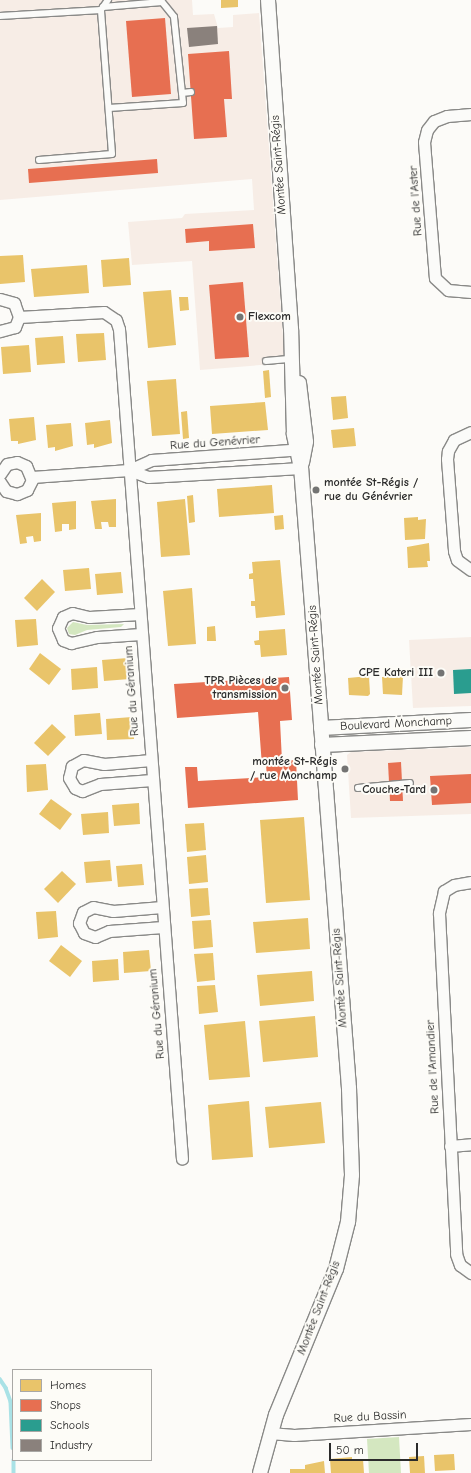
<!DOCTYPE html>
<meta charset="utf-8">
<style>
body{margin:0}
#map{position:relative;width:471px;height:1473px;overflow:hidden;background:#fcfbf8;font-family:"Comic Neue",sans-serif}
div>[style]{position:absolute}
[style*='--x']{left:calc(var(--x)*1px);top:calc(var(--y)*1px);width:calc(var(--w)*1px);rotate:calc(var(--a)*1deg)}
.built>*{inset:0;background:#f7ede6}
.green>*{inset:0;background:#d4e7c0}
.homes>*{inset:0;background:#e9c46a}
.shops>*{inset:0;background:#e76f51}
.schools>*{inset:0;background:#2a9d8f}
.industry>*{inset:0;background:#8a817c}
.stream>*{height:3.5px;margin:-1.75px;padding:0 1.75px;transform-origin:1.75px;border-radius:1.75px;background:#a9e2e6}
.roads{filter:drop-shadow(1px 0 #898987) drop-shadow(-1px 0 #898987) drop-shadow(0 1px #898987) drop-shadow(0 -1px #898987)}
.service>*{height:5.5px;margin:-2.75px;padding:0 2.75px;transform-origin:2.75px;border-radius:2.75px;background:#fbfbf9}
.minor>*{height:11px;margin:-5.5px;padding:0 5.5px;transform-origin:5.5px;border-radius:5.5px;background:#fbfbf9}
.tertiary>*{height:14px;margin:-7px;padding:0 7px;transform-origin:7px;border-radius:7px;background:#fbfbf9}
.dots>*{width:11px;height:11px;translate:-50% -50%;box-sizing:border-box;border:2px solid #fdfcf7;border-radius:50%}
span{translate:-50% -50%;white-space:nowrap;text-align:center;line-height:1.15;-webkit-text-stroke:4px #fdfcf7;paint-order:stroke}
.street-label{font-size:12px;color:#2b2b2b}
.poi-label{font-size:12px;color:#2b2b2b;font-weight:700}
.left{translate:0 -50%;text-align:left}
.right{translate:-100% -50%;text-align:right}
.legend{position:absolute;left:12px;top:1369px;width:140px;height:92px;box-sizing:border-box;background:#fdfcf7;border:1px solid #a9a8a5;margin:0;padding:5px 7px;list-style:none;font-size:12px;color:#2b2b2b}
.legend li{display:flex;align-items:center;gap:8px;height:20px}
.legend b{width:20px;border:1px solid #a9a8a5}
.scale{position:absolute;left:329px;top:1443px;width:89px;height:18px;box-sizing:border-box;border:2px solid #2b2b2b;border-top:0;padding-left:5px;font-size:12px;line-height:14px;white-space:nowrap;color:#2b2b2b;-webkit-text-stroke:3px #fdfcf7;paint-order:stroke}
</style>
<div id="map">
<div class="built">
<div style="clip-path:polygon(0 0,192px 0,193px 15px,214px 14px,218px 28px,233px 27px,233px 15px,259px 13px,285px 363px,200px 370px,192px 261px,132px 265px,128px 222px,182px 218px,185px 214px,254px 210px,252px 179px,0 200px)"></div>
<div style="clip-path:polygon(471px 637px,471px 706px,413px 708px,409px 640px)"></div>
<div style="clip-path:polygon(471px 747px,471px 814px,351px 818px,347px 755px,351px 752px)"></div>
</div>
<div class="green">
<div style="clip-path:polygon(73px 622px,87px 625px,124px 624px,121px 627px,87px 630px,75px 635px,69px 634px,67px 628px)"></div>
<div style="clip-path:polygon(399px 1437px,401px 1473px,369px 1473px,367px 1439px)"></div>
</div>
<div class="homes">
<div style="clip-path:polygon(221px 0,238px 0,238px 7px,221px 8px)"></div>
<div style="clip-path:polygon(23px 255px,25px 282px,0 284px,0 256px)"></div>
<div style="clip-path:polygon(129px 258px,131px 285px,103px 287px,101px 260px)"></div>
<div style="clip-path:polygon(87px 265px,89px 293px,34px 297px,31px 269px)"></div>
<div style="clip-path:polygon(171px 290px,176px 345px,148px 348px,143px 292px)"></div>
<div style="clip-path:polygon(179px 297px,188px 297px,189px 310px,180px 311px)"></div>
<div style="clip-path:polygon(104px 333px,106px 360px,78px 362px,76px 334px)"></div>
<div style="clip-path:polygon(63px 336px,65px 363px,37px 365px,35px 338px)"></div>
<div style="clip-path:polygon(29px 345px,31px 372px,3px 374px,1px 347px)"></div>
<div style="clip-path:polygon(269px 370px,271px 397px,265px 398px,263px 371px)"></div>
<div style="clip-path:polygon(176px 379px,180px 434px,152px 436px,147px 381px)"></div>
<div style="clip-path:polygon(346px 396px,348px 418px,333px 420px,331px 397px)"></div>
<div style="clip-path:polygon(265px 402px,268px 430px,212px 434px,210px 406px)"></div>
<div style="clip-path:polygon(187px 411px,189px 438px,183px 439px,181px 412px)"></div>
<div style="clip-path:polygon(34px 417px,36px 440px,18px 444px,18px 441px,11px 441px,9px 419px)"></div>
<div style="clip-path:polygon(110px 420px,112px 443px,94px 448px,94px 444px,87px 445px,85px 423px)"></div>
<div style="clip-path:polygon(71px 423px,73px 446px,55px 451px,55px 447px,48px 448px,46px 425px)"></div>
<div style="clip-path:polygon(354px 428px,356px 446px,333px 448px,331px 430px)"></div>
<div style="clip-path:polygon(272px 485px,274px 513px,219px 517px,217px 489px)"></div>
<div style="clip-path:polygon(193px 495px,195px 522px,189px 523px,187px 496px)"></div>
<div style="clip-path:polygon(116px 499px,116px 527px,109px 527px,108px 522px,101px 522px,102px 529px,95px 529px,91px 501px)"></div>
<div style="clip-path:polygon(185px 499px,190px 555px,161px 557px,157px 502px)"></div>
<div style="clip-path:polygon(76px 501px,76px 529px,69px 530px,69px 524px,62px 524px,62px 531px,55px 532px,52px 503px)"></div>
<div style="clip-path:polygon(41px 513px,41px 541px,34px 542px,33px 536px,26px 537px,27px 543px,20px 544px,16px 515px)"></div>
<div style="clip-path:polygon(283px 515px,284px 529px,275px 530px,274px 516px)"></div>
<div style="clip-path:polygon(418px 517px,418px 520px,426px 519px,425px 539px,405px 540px,404px 518px)"></div>
<div style="clip-path:polygon(429px 543px,430px 561px,427px 561px,428px 567px,408px 568px,407px 547px)"></div>
<div style="clip-path:polygon(280px 560px,285px 615px,256px 618px,255px 606px,251px 606px,251px 601px,255px 601px,253px 579px,249px 579px,249px 574px,253px 573px,252px 562px)"></div>
<div style="clip-path:polygon(89px 568px,91px 589px,65px 591px,63px 570px)"></div>
<div style="clip-path:polygon(121px 572px,123px 593px,97px 595px,95px 574px)"></div>
<div style="clip-path:polygon(42px 579px,55px 592px,37px 611px,24px 598px)"></div>
<div style="clip-path:polygon(192px 588px,196px 644px,168px 646px,163px 591px)"></div>
<div style="clip-path:polygon(36px 619px,38px 645px,17px 647px,15px 620px)"></div>
<div style="clip-path:polygon(215px 626px,216px 641px,207px 641px,207px 627px)"></div>
<div style="clip-path:polygon(285px 629px,287px 655px,261px 657px,260px 645px,255px 645px,254px 641px,259px 640px,259px 631px)"></div>
<div style="clip-path:polygon(40px 653px,61px 669px,49px 685px,29px 669px)"></div>
<div style="clip-path:polygon(128px 658px,130px 679px,104px 681px,102px 660px)"></div>
<div style="clip-path:polygon(97px 667px,98px 688px,72px 690px,71px 669px)"></div>
<div style="clip-path:polygon(369px 676px,370px 694px,368px 696px,349px 695px,348px 678px)"></div>
<div style="clip-path:polygon(403px 676px,402px 695px,383px 694px,382px 677px)"></div>
<div style="clip-path:polygon(100px 713px,102px 734px,75px 736px,74px 715px)"></div>
<div style="clip-path:polygon(132px 717px,134px 739px,107px 740px,106px 719px)"></div>
<div style="clip-path:polygon(52px 724px,66px 737px,48px 756px,34px 743px)"></div>
<div style="clip-path:polygon(46px 764px,48px 790px,27px 792px,26px 765px)"></div>
<div style="clip-path:polygon(51px 799px,72px 814px,60px 830px,39px 814px)"></div>
<div style="clip-path:polygon(139px 803px,140px 824px,114px 826px,112px 805px)"></div>
<div style="clip-path:polygon(108px 812px,109px 833px,83px 835px,81px 814px)"></div>
<div style="clip-path:polygon(304px 817px,310px 900px,266px 903px,260px 820px)"></div>
<div style="clip-path:polygon(204px 823px,206px 850px,187px 852px,185px 824px)"></div>
<div style="clip-path:polygon(206px 855px,208px 882px,189px 884px,187px 857px)"></div>
<div style="clip-path:polygon(110px 860px,112px 881px,86px 883px,84px 862px)"></div>
<div style="clip-path:polygon(142px 864px,144px 885px,118px 887px,116px 866px)"></div>
<div style="clip-path:polygon(62px 871px,76px 884px,58px 903px,44px 889px)"></div>
<div style="clip-path:polygon(208px 888px,210px 915px,191px 917px,189px 889px)"></div>
<div style="clip-path:polygon(56px 911px,58px 937px,38px 939px,36px 912px)"></div>
<div style="clip-path:polygon(308px 918px,310px 949px,256px 953px,253px 922px)"></div>
<div style="clip-path:polygon(211px 920px,213px 947px,194px 949px,192px 921px)"></div>
<div style="clip-path:polygon(61px 945px,82px 961px,70px 977px,49px 961px)"></div>
<div style="clip-path:polygon(149px 950px,151px 971px,124px 973px,123px 952px)"></div>
<div style="clip-path:polygon(213px 953px,215px 980px,197px 982px,194px 954px)"></div>
<div style="clip-path:polygon(118px 959px,119px 980px,93px 982px,92px 961px)"></div>
<div style="clip-path:polygon(312px 971px,314px 1001px,260px 1006px,257px 975px)"></div>
<div style="clip-path:polygon(215px 985px,218px 1012px,199px 1014px,197px 986px)"></div>
<div style="clip-path:polygon(315px 1016px,318px 1057px,263px 1062px,259px 1021px)"></div>
<div style="clip-path:polygon(245px 1021px,250px 1077px,209px 1080px,204px 1025px)"></div>
<div style="clip-path:polygon(249px 1101px,253px 1157px,212px 1160px,208px 1105px)"></div>
<div style="clip-path:polygon(321px 1102px,325px 1143px,269px 1148px,265px 1107px)"></div>
<div style="clip-path:polygon(454px 1454px,455px 1470px,435px 1471px,434px 1455px)"></div>
<div style="clip-path:polygon(424px 1456px,425px 1473px,410px 1473px,409px 1457px)"></div>
<div style="clip-path:polygon(352px 1457px,352px 1460px,363px 1459px,364px 1473px,331px 1473px,330px 1459px)"></div>
<div style="clip-path:polygon(324px 1461px,325px 1473px,290px 1473px,290px 1469px,305px 1469px,305px 1465px)"></div>
</div>
<div class="shops">
<div style="clip-path:polygon(165px 18px,171px 94px,132px 97px,126px 21px)"></div>
<div style="clip-path:polygon(229px 51px,232px 99px,224px 99px,227px 137px,194px 139px,188px 54px)"></div>
<div style="clip-path:polygon(157px 159px,158px 173px,29px 183px,28px 169px)"></div>
<div style="clip-path:polygon(253px 224px,255px 248px,209px 251px,209px 241px,186px 243px,185px 229px)"></div>
<div style="clip-path:polygon(243px 282px,249px 357px,215px 359px,209px 285px)"></div>
<div style="clip-path:polygon(289px 677px,292px 720px,280px 721px,282px 761px,296px 760px,298px 800px,188px 808px,185px 767px,197px 767px,198px 781px,267px 777px,266px 765px,262px 766px,258px 712px,177px 718px,174px 684px)"></div>
<div style="clip-path:polygon(401px 762px,403px 801px,390px 801px,388px 763px)"></div>
<div style="clip-path:polygon(471px 774px,471px 803px,432px 805px,430px 776px)"></div>
</div>
<div class="schools">
<div style="clip-path:polygon(471px 669px,471px 693px,454px 694px,453px 670px)"></div>
</div>
<div class="industry">
<div style="clip-path:polygon(217px 26px,218px 44px,189px 47px,187px 28px)"></div>
</div>
<div class="stream">
<div style="--x:0;--y:1379;--w:11;--a:56"></div>
<div style="--x:6;--y:1388;--w:15;--a:70"></div>
<div style="--x:11;--y:1402;--w:46;--a:87.5"></div>
<div style="--x:14;--y:1460;--w:13;--a:90"></div>
</div>
<div class="roads">
<div class="service">
<div style="--x:103;--y:7;--w:59;--a:-4.8"></div>
<div style="--x:0;--y:16;--w:101;--a:-3.4"></div>
<div style="--x:101;--y:10;--w:12;--a:-55"></div>
<div style="--x:182;--y:93;--w:9;--a:-6"></div>
<div style="--x:109;--y:108;--w:74;--a:-3.9"></div>
<div style="--x:183;--y:103;--w:86;--a:-96"></div>
<div style="--x:174;--y:17;--w:22;--a:-129"></div>
<div style="--x:39;--y:160;--w:73;--a:-4.7"></div>
<div style="--x:112;--y:154;--w:144;--a:-94.4"></div>
<div style="--x:266;--y:361;--w:25;--a:-5"></div>
<div style="--x:358;--y:788;--w:52;--a:-5.5"></div>
</div>
<div class="minor">
<div style="--x:471;--y:114;--w:24;--a:175"></div>
<div style="--x:447;--y:116;--w:14;--a:159"></div>
<div style="--x:434;--y:121;--w:11;--a:128"></div>
<div style="--x:427;--y:130;--w:12;--a:104"></div>
<div style="--x:424;--y:142;--w:136;--a:85.4"></div>
<div style="--x:435;--y:278;--w:18;--a:43"></div>
<div style="--x:448;--y:290;--w:23;--a:5"></div>
<div style="--x:0;--y:299;--w:15;--a:16"></div>
<div style="--x:14;--y:303;--w:15;--a:70"></div>
<div style="--x:19;--y:317;--w:11;--a:112"></div>
<div style="--x:15;--y:327;--w:16;--a:165"></div>
<div style="--x:19;--y:317;--w:85;--a:-3.4"></div>
<div style="--x:104;--y:312;--w:14;--a:34"></div>
<div style="--x:116;--y:320;--w:9;--a:72"></div>
<div style="--x:119;--y:329;--w:832;--a:85.66"></div>
<div style="--x:471;--y:432;--w:19;--a:155"></div>
<div style="--x:454;--y:440;--w:13;--a:119"></div>
<div style="--x:448;--y:451;--w:8;--a:97"></div>
<div style="--x:447;--y:459;--w:92;--a:85.6"></div>
<div style="--x:454;--y:551;--w:9;--a:72"></div>
<div style="--x:457;--y:560;--w:17;--a:36"></div>
<div style="--x:129;--y:470;--w:20;--a:20"></div>
<div style="--x:148;--y:477;--w:153;--a:-3.4"></div>
<div style="--x:0;--y:474;--w:12;--a:-55"></div>
<div style="--x:7;--y:464;--w:10;--a:-11"></div>
<div style="--x:17;--y:462;--w:10;--a:24"></div>
<div style="--x:26;--y:466;--w:15;--a:67"></div>
<div style="--x:32;--y:480;--w:11;--a:117"></div>
<div style="--x:27;--y:490;--w:11;--a:158"></div>
<div style="--x:17;--y:494;--w:11;--a:-165"></div>
<div style="--x:6;--y:491;--w:11;--a:-124"></div>
<div style="--x:32;--y:477;--w:97;--a:-4.1"></div>
<div style="--x:129;--y:470;--w:24;--a:-24"></div>
<div style="--x:151;--y:460;--w:153;--a:-4.1"></div>
<div style="--x:140;--y:614;--w:51;--a:176.6"></div>
<div style="--x:89;--y:617;--w:17;--a:-167"></div>
<div style="--x:72;--y:613;--w:10;--a:156"></div>
<div style="--x:63;--y:617;--w:12;--a:114"></div>
<div style="--x:58;--y:628;--w:13;--a:67"></div>
<div style="--x:63;--y:640;--w:9;--a:21"></div>
<div style="--x:71;--y:643;--w:27;--a:-13"></div>
<div style="--x:97;--y:637;--w:44;--a:-3.9"></div>
<div style="--x:151;--y:760;--w:47;--a:175.1"></div>
<div style="--x:104;--y:764;--w:21;--a:-169"></div>
<div style="--x:83;--y:760;--w:13;--a:151"></div>
<div style="--x:72;--y:766;--w:12;--a:104"></div>
<div style="--x:69;--y:778;--w:12;--a:59"></div>
<div style="--x:75;--y:788;--w:8;--a:23"></div>
<div style="--x:82;--y:791;--w:19;--a:-21"></div>
<div style="--x:100;--y:784;--w:52;--a:-4.4"></div>
<div style="--x:471;--y:882;--w:17;--a:170"></div>
<div style="--x:454;--y:885;--w:12;--a:149"></div>
<div style="--x:444;--y:891;--w:23;--a:103"></div>
<div style="--x:439;--y:913;--w:341;--a:87.1"></div>
<div style="--x:456;--y:1254;--w:12;--a:70"></div>
<div style="--x:460;--y:1265;--w:14;--a:36"></div>
<div style="--x:162;--y:907;--w:49;--a:175.3"></div>
<div style="--x:113;--y:911;--w:20;--a:-169"></div>
<div style="--x:93;--y:907;--w:11;--a:153"></div>
<div style="--x:83;--y:912;--w:12;--a:110"></div>
<div style="--x:79;--y:923;--w:11;--a:63"></div>
<div style="--x:84;--y:933;--w:12;--a:20"></div>
<div style="--x:95;--y:937;--w:15;--a:-23"></div>
<div style="--x:109;--y:931;--w:54;--a:-4.2"></div>
<div style="--x:450;--y:1146;--w:21;--a:-5"></div>
<div style="--x:270;--y:1433;--w:24;--a:5"></div>
<div style="--x:294;--y:1435;--w:177;--a:-3.6"></div>
</div>
<div class="tertiary">
<div style="--x:299;--y:383;--w:59;--a:83.2"></div>
<div style="--x:306;--y:442;--w:21;--a:101"></div>
<div style="--x:321;--y:728;--w:150;--a:-3.1"></div>
<div style="--x:322;--y:745;--w:149;--a:-2.7"></div>
<div style="--x:260;--y:1473;--w:60;--a:-74.6"></div>
<div style="--x:276;--y:1415;--w:158;--a:-67.7"></div>
<div style="--x:336;--y:1269;--w:49;--a:-75.7"></div>
<div style="--x:348;--y:1222;--w:47;--a:-85.1"></div>
<div style="--x:352;--y:1175;--w:87;--a:-92"></div>
<div style="--x:349;--y:1088;--w:470;--a:-94.4"></div>
<div style="--x:313;--y:619;--w:151;--a:-94.5"></div>
<div style="--x:301;--y:468;--w:35;--a:-102"></div>
<div style="--x:294;--y:434;--w:105;--a:-91.6"></div>
<div style="--x:291;--y:329;--w:330;--a:-94"></div>
</div>
</div>
<div class="dots">
<div style="left:240px;top:317px;background:#747473"></div>
<div style="left:316px;top:490px;background:#747473"></div>
<div style="left:441px;top:673px;background:#747473"></div>
<div style="left:285px;top:688px;background:#747473"></div>
<div style="left:345px;top:769px;background:#747473"></div>
<div style="left:434px;top:790px;background:#747473"></div>
</div>
<div class="street-label">
<span style="left:279px;top:165px;rotate:-94deg">Montée Saint-Régis</span>
<span style="left:416px;top:201px;rotate:-94deg">Rue de l'Aster</span>
<span style="left:215px;top:443px;rotate:-4deg">Rue du Genévrier</span>
<span style="left:316px;top:655px;rotate:-94deg">Montée Saint-Régis</span>
<span style="left:132px;top:691px;rotate:-94deg">Rue du Géranium</span>
<span style="left:396px;top:724px;rotate:-3deg">Boulevard Monchamp</span>
<span style="left:340px;top:978px;rotate:-94deg">Montée Saint-Régis</span>
<span style="left:157px;top:1014px;rotate:-95deg">Rue du Géranium</span>
<span style="left:433px;top:1067px;rotate:-93deg">Rue de l'Amandier</span>
<span style="left:319px;top:1308px;rotate:-69deg">Montée Saint-Régis</span>
<span style="left:370px;top:1417px;rotate:-3deg">Rue du Bassin</span>
</div>
<div class="poi-label">
<span class="left" style="left:248px;top:317px">Flexcom</span>
<span class="left" style="left:324px;top:490px">montée St-Régis /<br>rue du Génévrier</span>
<span class="right" style="left:433px;top:673px">CPE Kateri III</span>
<span class="right" style="left:277px;top:688px">TPR Pièces de<br>transmission</span>
<span class="right" style="left:337px;top:769px">montée St-Régis<br>/ rue Monchamp</span>
<span class="right" style="left:426px;top:790px">Couche-Tard</span>
</div>
<ul class="legend">
<li><b style="height:11px;background:#e9c46a"></b>Homes</li>
<li><b style="height:11px;background:#e76f51"></b>Shops</li>
<li><b style="height:11px;background:#2a9d8f"></b>Schools</li>
<li><b style="height:11px;background:#8a817c"></b>Industry</li>
</ul>
<div class="scale">50 m</div>
</div>
